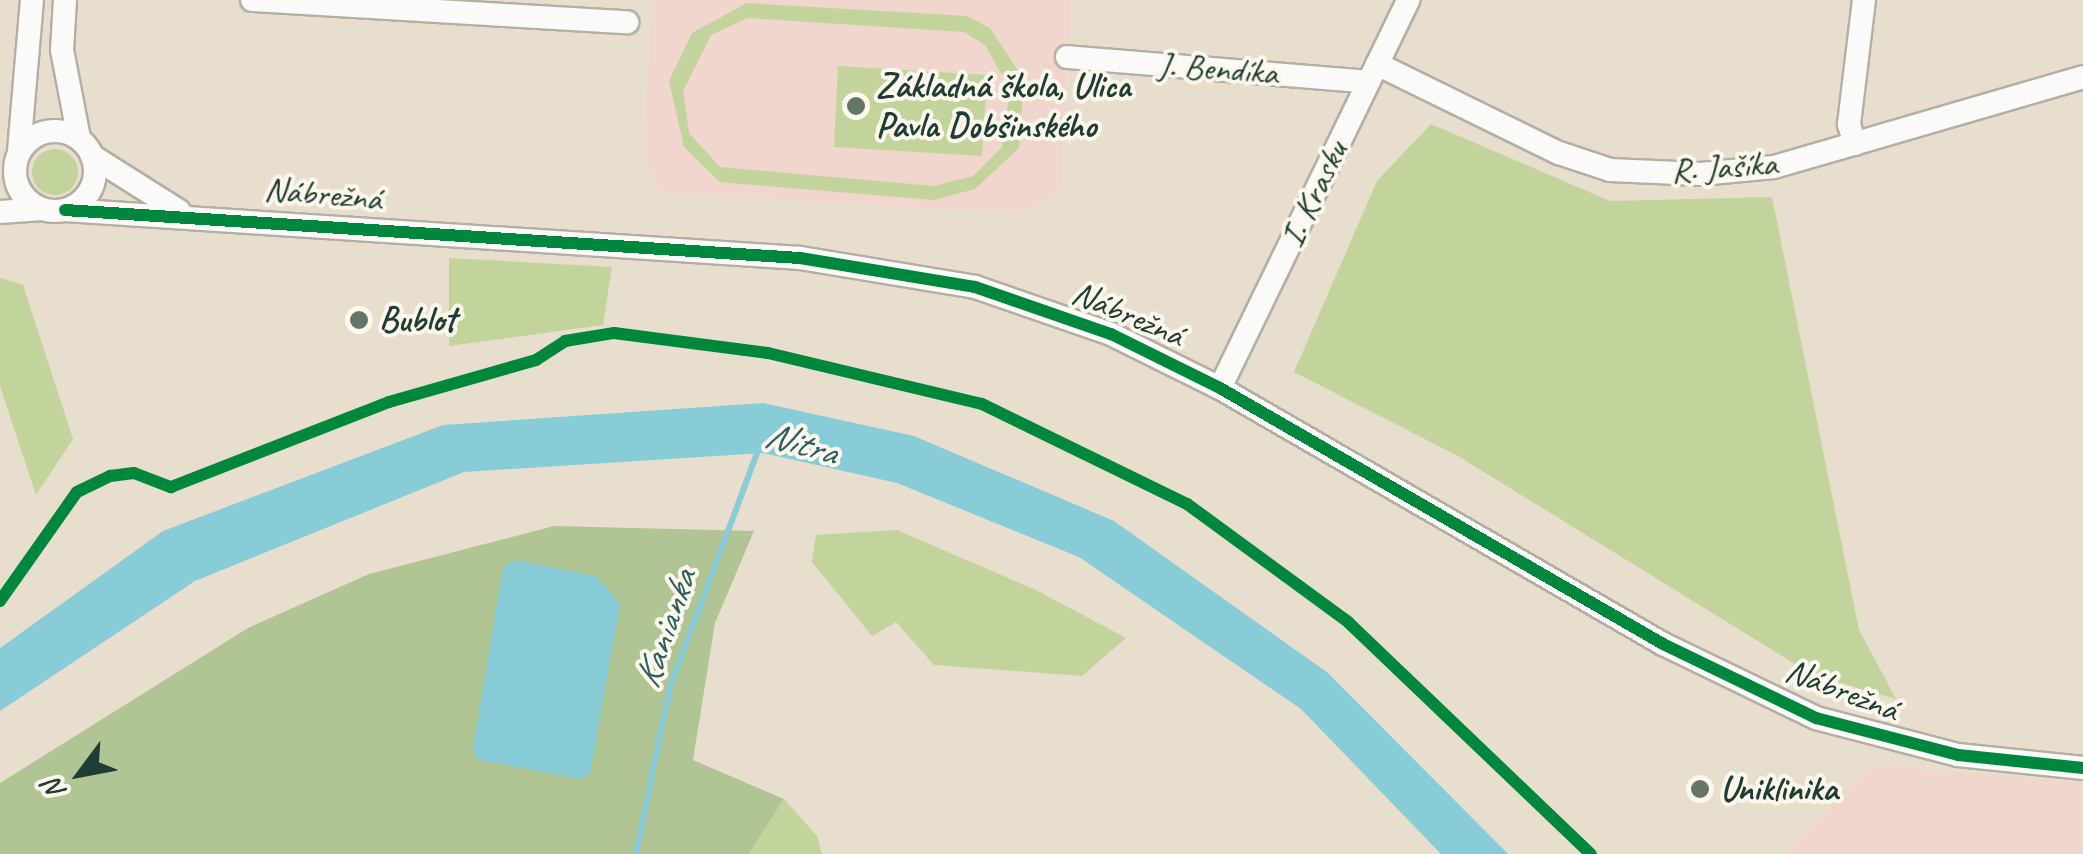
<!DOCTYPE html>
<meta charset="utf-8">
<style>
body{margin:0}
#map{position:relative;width:2083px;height:854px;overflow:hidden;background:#e8dece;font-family:Caveat,sans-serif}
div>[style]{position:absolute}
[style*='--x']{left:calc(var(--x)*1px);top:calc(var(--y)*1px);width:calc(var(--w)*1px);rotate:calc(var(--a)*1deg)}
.built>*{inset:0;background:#f0d6cc}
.green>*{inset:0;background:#c3d39c}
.round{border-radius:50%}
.forest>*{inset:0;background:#b1c494}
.water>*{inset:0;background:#88ccd8}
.stream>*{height:6px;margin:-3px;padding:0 3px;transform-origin:3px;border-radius:3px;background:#88ccd8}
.roads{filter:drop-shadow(2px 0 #b3afa4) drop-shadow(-2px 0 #b3afa4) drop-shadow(0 2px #b3afa4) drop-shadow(0 -2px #b3afa4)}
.minor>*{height:22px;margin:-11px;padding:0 11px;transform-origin:11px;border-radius:11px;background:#fcfaf8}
.minor>.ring{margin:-11px;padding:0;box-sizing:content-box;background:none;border:22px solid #fcfaf8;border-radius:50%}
.cycleway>*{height:12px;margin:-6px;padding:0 6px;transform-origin:6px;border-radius:6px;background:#00873e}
.dots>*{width:28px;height:28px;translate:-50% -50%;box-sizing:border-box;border:5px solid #fbf7ec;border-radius:50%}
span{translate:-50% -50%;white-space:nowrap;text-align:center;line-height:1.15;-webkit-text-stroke:8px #fbf7ec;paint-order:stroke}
.street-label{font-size:35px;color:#1f3d34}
.poi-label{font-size:35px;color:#1f3d34;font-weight:700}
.left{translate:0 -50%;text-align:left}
.water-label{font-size:38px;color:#2f5f5e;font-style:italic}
.north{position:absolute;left:30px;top:724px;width:100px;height:100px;-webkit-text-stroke:8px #fbf7ec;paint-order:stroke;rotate:238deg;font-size:28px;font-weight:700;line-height:40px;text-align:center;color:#1f3d34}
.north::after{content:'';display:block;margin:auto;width:35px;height:45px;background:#1f3d34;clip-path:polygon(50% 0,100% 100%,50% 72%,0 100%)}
</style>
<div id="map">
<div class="built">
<div style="clip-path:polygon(653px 0,1071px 0,1060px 193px,1022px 213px,662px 193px,643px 155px)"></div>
<div style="clip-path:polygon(1871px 765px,2083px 782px,2083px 854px,1783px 854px)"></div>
</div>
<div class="green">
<div style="clip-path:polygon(evenodd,747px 3px,967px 16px,990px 28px,1024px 80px,1019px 148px,975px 189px,934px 200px,720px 182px,684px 147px,669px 81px,692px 33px,747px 3px,748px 18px,964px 32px,985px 45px,1010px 89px,1002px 147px,973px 176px,934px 186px,720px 167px,689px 133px,683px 91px,711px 35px,748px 18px)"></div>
<div style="clip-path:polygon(838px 66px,987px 75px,982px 156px,834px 147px)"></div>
<div style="clip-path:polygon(1431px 124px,1610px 201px,1772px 197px,1859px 630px,1896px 699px,1813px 675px,1458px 456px,1294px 372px,1377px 181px)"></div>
<div class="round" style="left:32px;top:149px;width:46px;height:46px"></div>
<div style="clip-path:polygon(449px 258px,612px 267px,603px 325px,449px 346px)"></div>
<div style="clip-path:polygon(0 278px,23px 285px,73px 439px,36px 495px,0 386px)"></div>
<div style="clip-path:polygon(897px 530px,1036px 590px,1126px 638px,1082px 676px,934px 665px,896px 622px,872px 636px,812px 562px,816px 535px)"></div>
<div style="clip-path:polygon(784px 799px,817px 836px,822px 854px,749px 854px)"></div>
</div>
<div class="forest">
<div style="clip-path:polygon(554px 526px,754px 531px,715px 623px,693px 760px,784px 799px,749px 854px,0 854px,0 783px,248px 628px,369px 574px)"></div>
</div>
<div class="water">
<div style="clip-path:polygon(763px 403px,914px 436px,1114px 521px,1328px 673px,1508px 854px,1441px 854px,1301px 709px,1079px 557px,897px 483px,763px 453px,464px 472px,195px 581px,0 711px,0 648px,163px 531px,443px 425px)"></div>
<div style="clip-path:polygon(514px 560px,596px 576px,620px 603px,590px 774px,580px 779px,478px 760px,473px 750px,503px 568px)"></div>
</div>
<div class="stream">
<div style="--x:636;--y:854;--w:170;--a:-78.5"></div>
<div style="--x:670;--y:687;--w:253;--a:-69.6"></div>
</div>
<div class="roads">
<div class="minor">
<div style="--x:65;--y:0;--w:50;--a:93.4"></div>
<div style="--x:62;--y:50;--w:90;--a:79.1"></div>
<div style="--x:252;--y:0;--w:376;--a:3.4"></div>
<div style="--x:1067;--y:57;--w:302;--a:4.7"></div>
<div style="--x:1377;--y:64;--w:203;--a:26.1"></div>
<div style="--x:1559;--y:153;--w:54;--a:18.4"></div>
<div style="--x:1610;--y:170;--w:91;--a:2.5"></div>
<div style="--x:1701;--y:174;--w:73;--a:-5.5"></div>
<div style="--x:1774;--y:167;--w:322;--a:-16.2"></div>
<div class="ring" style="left:15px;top:131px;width:58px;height:58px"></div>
<div style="--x:1855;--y:144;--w:21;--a:-107"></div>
<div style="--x:1849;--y:124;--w:125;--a:-83.1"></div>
<div style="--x:19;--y:151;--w:152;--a:-85.1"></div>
<div style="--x:92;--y:156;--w:103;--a:32.3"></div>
<div style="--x:65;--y:210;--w:737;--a:3.74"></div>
<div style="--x:800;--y:258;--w:177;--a:9.4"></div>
<div style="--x:975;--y:287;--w:144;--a:19.1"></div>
<div style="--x:1111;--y:334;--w:122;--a:26.4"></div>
<div style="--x:1220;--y:388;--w:512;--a:30.02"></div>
<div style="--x:1663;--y:644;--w:170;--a:25.8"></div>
<div style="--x:1816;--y:718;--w:147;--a:14.6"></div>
<div style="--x:1958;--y:755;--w:126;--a:5.9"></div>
<div style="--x:0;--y:212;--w:42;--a:-4.1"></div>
<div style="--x:1220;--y:388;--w:431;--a:-64.1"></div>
</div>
</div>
<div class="cycleway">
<div style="--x:65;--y:210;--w:737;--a:3.74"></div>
<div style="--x:800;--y:258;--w:177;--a:9.4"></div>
<div style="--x:975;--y:287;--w:144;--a:19.1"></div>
<div style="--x:1111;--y:334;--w:122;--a:26.4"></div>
<div style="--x:1220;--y:388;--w:512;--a:30.02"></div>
<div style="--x:1663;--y:644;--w:170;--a:25.8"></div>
<div style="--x:1816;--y:718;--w:147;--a:14.6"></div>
<div style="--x:1958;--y:755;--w:126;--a:5.9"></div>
<div style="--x:0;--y:601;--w:133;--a:-54.8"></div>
<div style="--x:77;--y:492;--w:37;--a:-26"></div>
<div style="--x:110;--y:476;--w:24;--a:-7"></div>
<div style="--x:134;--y:473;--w:40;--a:21"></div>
<div style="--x:171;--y:487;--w:234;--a:-21.3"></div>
<div style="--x:389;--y:402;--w:153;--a:-15.9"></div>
<div style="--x:536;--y:360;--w:35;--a:-33"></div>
<div style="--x:565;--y:341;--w:50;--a:-9.3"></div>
<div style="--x:614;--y:333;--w:155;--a:7.4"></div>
<div style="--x:768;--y:353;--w:220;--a:13.4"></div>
<div style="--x:982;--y:404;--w:228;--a:26"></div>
<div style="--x:1187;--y:504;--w:200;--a:36.2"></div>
<div style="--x:1348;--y:622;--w:336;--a:43.7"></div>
</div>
<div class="dots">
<div style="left:856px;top:106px;background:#65756a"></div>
<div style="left:359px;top:320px;background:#65756a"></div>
<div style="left:1700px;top:789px;background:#65756a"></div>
</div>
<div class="street-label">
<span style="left:1218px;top:69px;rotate:4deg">J. Bendíka</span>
<span style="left:1724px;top:167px;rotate:-4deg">R. Jašíka</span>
<span style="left:323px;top:194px;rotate:5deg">Nábrežná</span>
<span style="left:1314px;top:194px;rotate:-64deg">I. Krasku</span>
<span style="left:1128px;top:314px;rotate:23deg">Nábrežná</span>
<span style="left:1842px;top:690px;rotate:21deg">Nábrežná</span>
</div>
<div class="poi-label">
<span class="left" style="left:876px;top:106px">Základná škola, Ulica<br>Pavla Dobšinského</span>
<span class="left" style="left:379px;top:320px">Bublot</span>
<span class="left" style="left:1720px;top:789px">Uniklinika</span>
</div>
<div class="water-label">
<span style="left:801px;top:443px;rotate:16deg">Nitra</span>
<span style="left:665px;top:629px;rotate:-71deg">Kanianka</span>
</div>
<div class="north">N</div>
</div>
